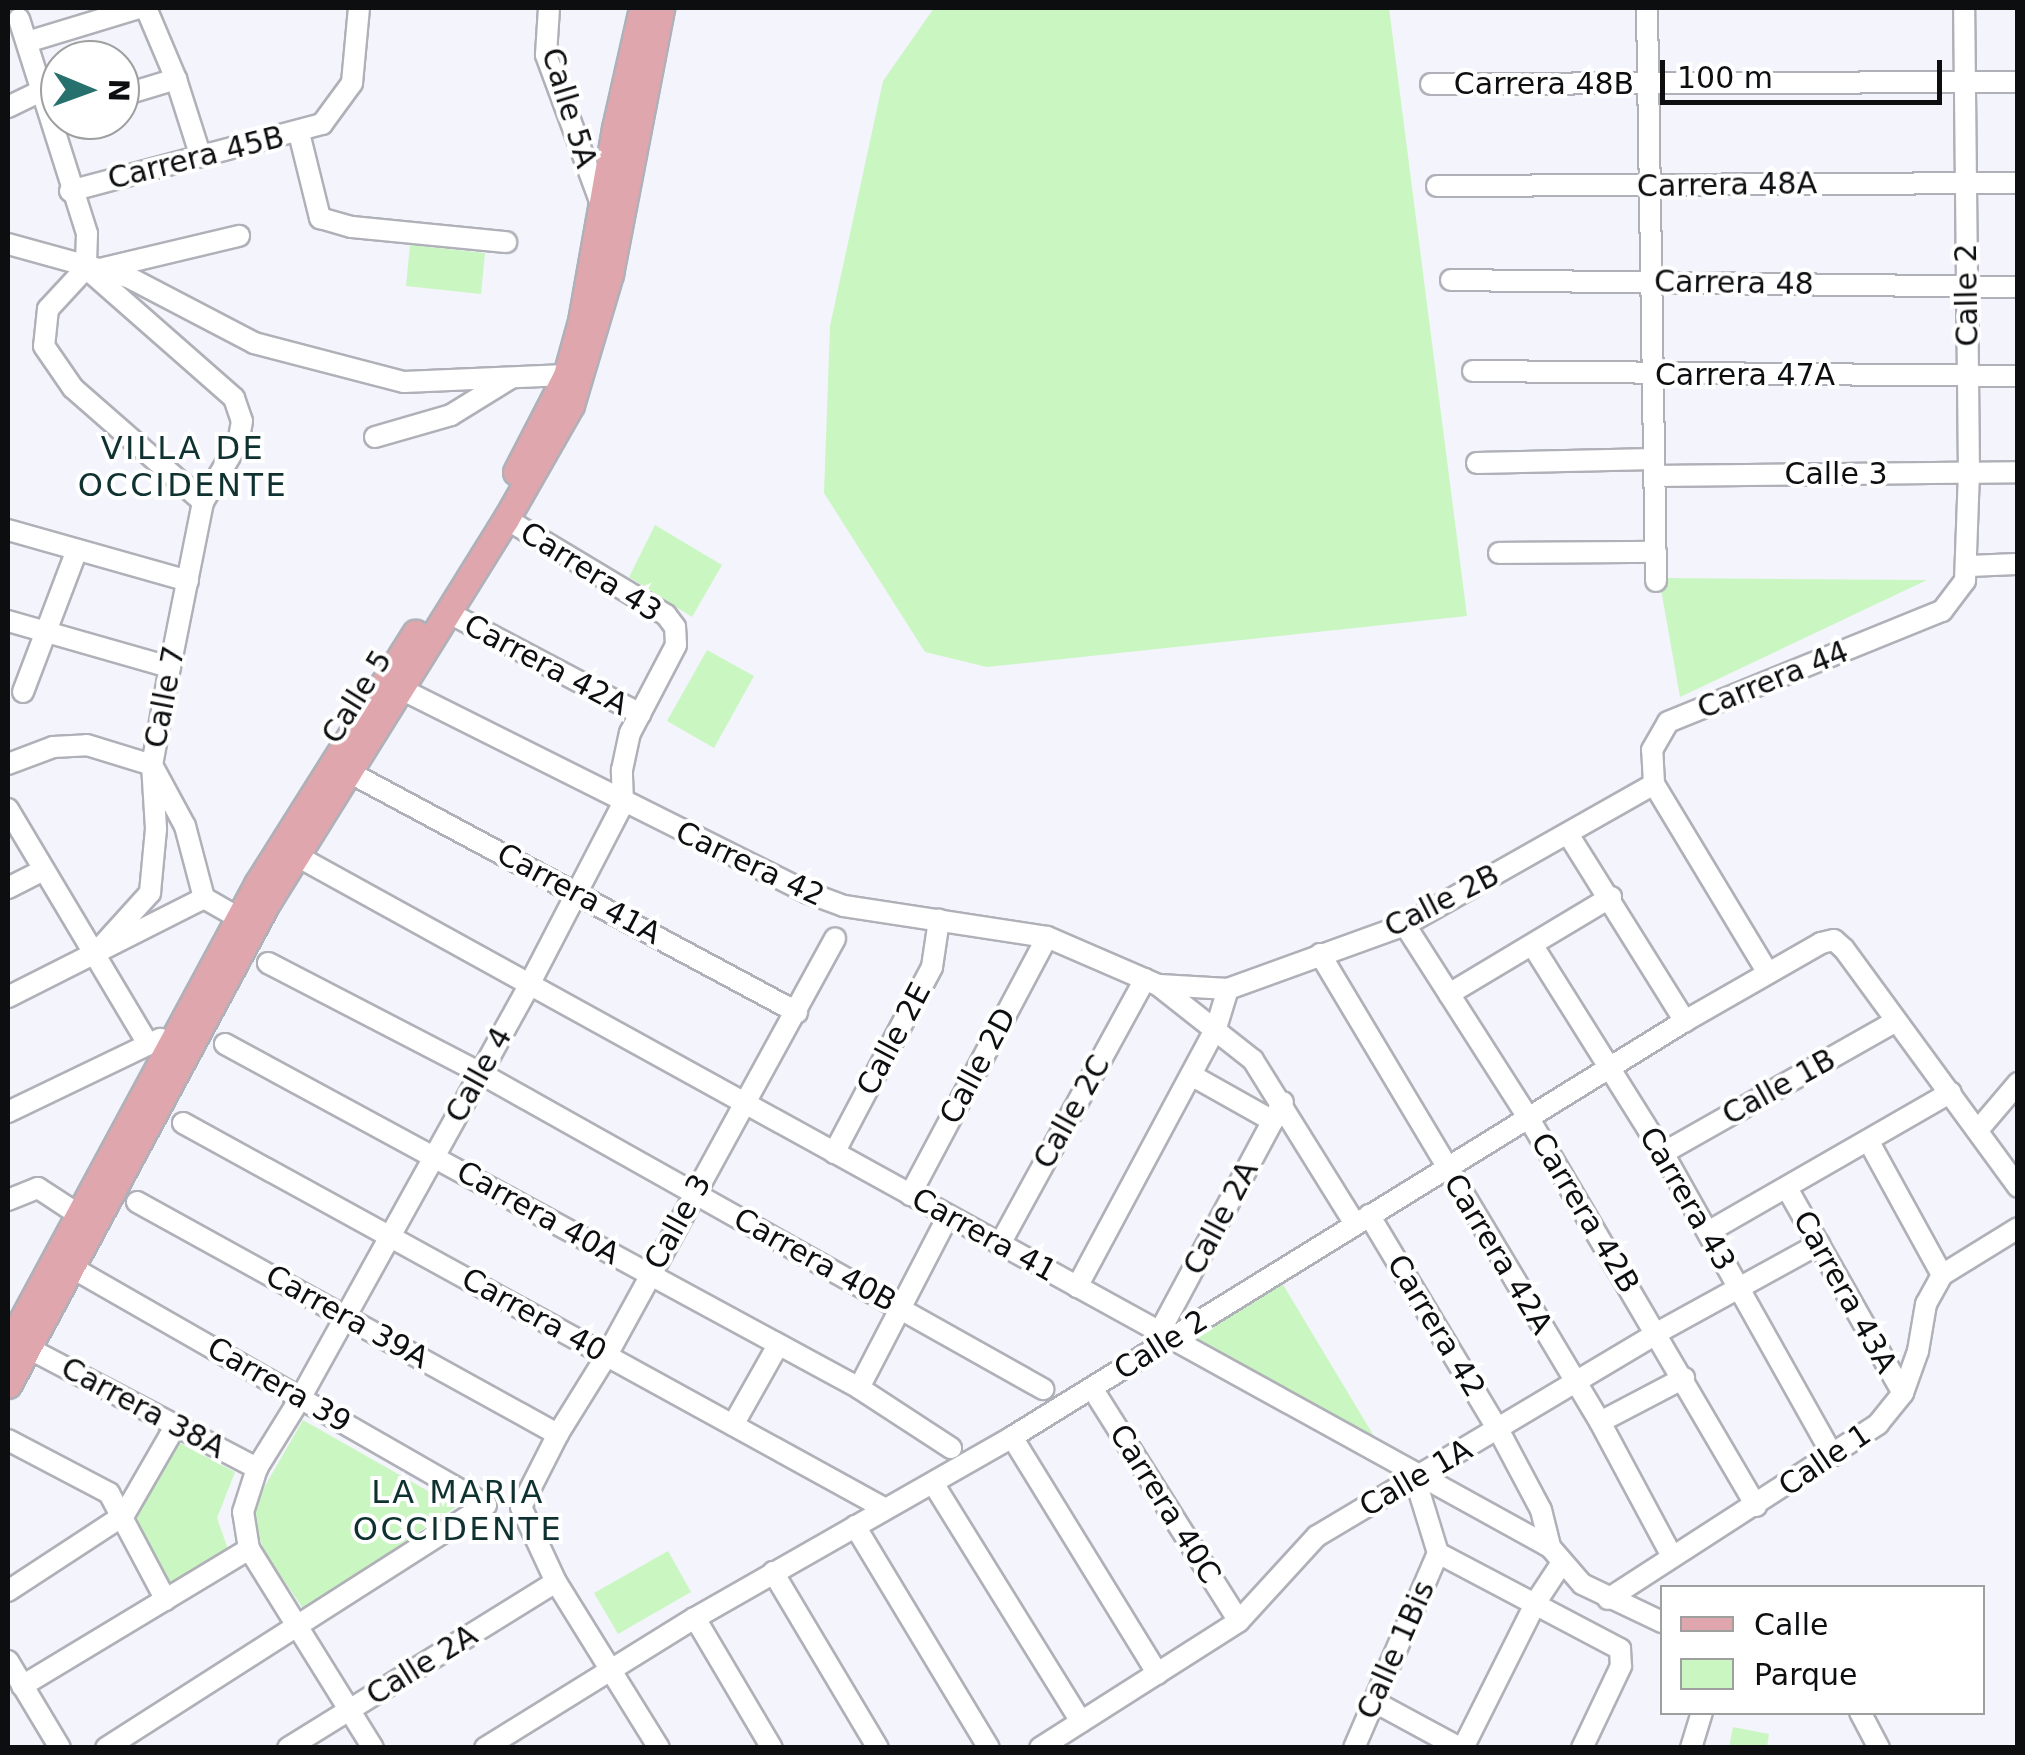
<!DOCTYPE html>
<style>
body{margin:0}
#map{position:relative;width:2025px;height:1755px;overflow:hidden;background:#f4f4fc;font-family:"DejaVu Sans",sans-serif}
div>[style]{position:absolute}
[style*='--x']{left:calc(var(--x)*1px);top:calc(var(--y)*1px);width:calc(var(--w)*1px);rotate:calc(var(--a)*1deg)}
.green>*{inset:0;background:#caf6c1}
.roads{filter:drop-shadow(2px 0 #b0b1b8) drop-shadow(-2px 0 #b0b1b8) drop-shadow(0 2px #b0b1b8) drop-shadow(0 -2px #b0b1b8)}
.minor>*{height:20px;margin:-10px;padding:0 10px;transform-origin:10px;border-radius:10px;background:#fff}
.major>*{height:25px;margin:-12.5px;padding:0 12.5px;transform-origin:12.5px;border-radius:12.5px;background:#dfa6ad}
span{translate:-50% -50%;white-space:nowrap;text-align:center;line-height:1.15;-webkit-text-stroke:8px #fff;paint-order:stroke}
.street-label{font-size:30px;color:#0d0e10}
.neighbourhood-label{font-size:32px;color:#0f3231;letter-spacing:2.5px}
.frame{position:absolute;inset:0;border:10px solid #0d0e10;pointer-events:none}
.legend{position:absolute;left:1660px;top:1585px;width:325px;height:130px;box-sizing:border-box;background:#fff;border:2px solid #9e9f9f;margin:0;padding:12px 18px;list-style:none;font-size:30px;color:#0d0e10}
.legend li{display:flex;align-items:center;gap:20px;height:50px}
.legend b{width:50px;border:2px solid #9e9f9f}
.north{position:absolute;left:40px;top:40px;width:100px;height:100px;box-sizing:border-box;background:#fff;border:2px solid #9e9f9f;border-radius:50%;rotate:91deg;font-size:28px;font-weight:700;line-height:40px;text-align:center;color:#0d0e10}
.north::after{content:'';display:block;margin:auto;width:35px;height:45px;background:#26706d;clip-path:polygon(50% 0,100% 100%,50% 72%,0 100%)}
.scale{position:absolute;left:1660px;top:60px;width:282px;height:45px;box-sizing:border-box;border:5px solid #0d0e10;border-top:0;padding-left:12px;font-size:30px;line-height:35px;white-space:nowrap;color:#0d0e10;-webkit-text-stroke:8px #fff;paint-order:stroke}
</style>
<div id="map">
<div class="green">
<div style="clip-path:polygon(934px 8px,1389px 8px,1467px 616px,987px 667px,925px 652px,824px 493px,830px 326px,883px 81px)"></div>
<div style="clip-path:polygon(410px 245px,485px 253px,481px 294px,406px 286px)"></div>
<div style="clip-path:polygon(655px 525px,722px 565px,692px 617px,629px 577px)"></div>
<div style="clip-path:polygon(1659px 578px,1927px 580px,1680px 697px)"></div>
<div style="clip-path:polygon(707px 650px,754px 676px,714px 748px,667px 721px)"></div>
<div style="clip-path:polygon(1282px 1283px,1375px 1438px,1189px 1338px)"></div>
<div style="clip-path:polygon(303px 1420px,456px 1507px,304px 1610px,265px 1553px,250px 1512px)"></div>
<div style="clip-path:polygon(174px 1440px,235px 1472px,217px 1518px,230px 1555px,166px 1590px,136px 1516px)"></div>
<div style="clip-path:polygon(668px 1551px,691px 1592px,618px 1634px,594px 1593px)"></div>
<div style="clip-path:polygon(1733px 1727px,1769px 1734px,1767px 1747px,1729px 1747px)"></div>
</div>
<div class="roads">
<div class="minor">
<div style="--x:146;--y:8;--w:77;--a:67.1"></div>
<div style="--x:176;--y:79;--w:79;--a:72.3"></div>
<div style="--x:549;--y:8;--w:47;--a:93.7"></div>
<div style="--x:546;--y:55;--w:161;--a:69.7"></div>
<div style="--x:1647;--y:8;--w:573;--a:89.1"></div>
<div style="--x:19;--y:19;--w:225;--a:72.4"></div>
<div style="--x:87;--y:234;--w:34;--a:92"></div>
<div style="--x:27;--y:42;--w:117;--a:-16.9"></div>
<div style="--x:1431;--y:84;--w:587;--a:-0.2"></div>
<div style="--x:120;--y:96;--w:59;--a:-16.9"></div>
<div style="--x:8;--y:107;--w:39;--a:-26"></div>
<div style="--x:299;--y:133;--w:88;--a:76.1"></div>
<div style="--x:320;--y:218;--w:33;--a:16"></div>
<div style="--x:352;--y:227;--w:155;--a:5.6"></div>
<div style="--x:1437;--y:186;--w:581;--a:-0.3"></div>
<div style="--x:70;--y:191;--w:261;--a:-14.9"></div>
<div style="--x:322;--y:124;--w:51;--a:-53.8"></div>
<div style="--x:352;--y:83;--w:75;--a:-84.7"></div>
<div style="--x:8;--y:244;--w:124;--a:15.4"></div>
<div style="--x:128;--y:277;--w:142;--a:27.6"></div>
<div style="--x:254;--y:343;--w:155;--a:14.6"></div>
<div style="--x:404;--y:382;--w:162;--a:-2.5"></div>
<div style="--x:86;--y:268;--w:197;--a:41.3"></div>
<div style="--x:234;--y:398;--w:24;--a:71"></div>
<div style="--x:242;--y:421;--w:22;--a:100"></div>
<div style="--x:238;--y:443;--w:69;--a:120.7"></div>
<div style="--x:203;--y:502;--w:168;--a:101.3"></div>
<div style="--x:170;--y:667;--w:100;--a:100.4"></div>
<div style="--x:152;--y:765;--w:64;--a:86.4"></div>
<div style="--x:156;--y:829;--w:64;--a:95.4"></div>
<div style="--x:150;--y:893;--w:86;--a:132.2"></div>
<div style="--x:86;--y:268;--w:56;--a:132.8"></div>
<div style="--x:48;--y:309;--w:37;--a:96"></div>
<div style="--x:44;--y:346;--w:51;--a:55.4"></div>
<div style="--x:73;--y:388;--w:173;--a:41.2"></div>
<div style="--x:100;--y:269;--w:143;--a:-13.4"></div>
<div style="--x:1451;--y:280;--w:567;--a:0.71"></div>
<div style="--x:1473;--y:371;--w:545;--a:0.53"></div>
<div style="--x:375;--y:437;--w:79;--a:-16.1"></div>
<div style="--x:451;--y:415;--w:70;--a:-31.7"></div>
<div style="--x:1477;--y:463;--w:177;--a:-1.3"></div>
<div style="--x:1654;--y:476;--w:364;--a:-0.6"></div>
<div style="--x:8;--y:530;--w:187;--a:15.8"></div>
<div style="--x:1499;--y:553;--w:157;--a:-0.4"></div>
<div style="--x:1968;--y:566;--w:50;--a:-2.3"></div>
<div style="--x:453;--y:615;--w:212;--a:27.9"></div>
<div style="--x:8;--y:621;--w:168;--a:15.9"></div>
<div style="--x:23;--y:692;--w:152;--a:-69.2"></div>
<div style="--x:409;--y:693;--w:444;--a:26.6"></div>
<div style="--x:806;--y:892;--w:40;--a:20.2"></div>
<div style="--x:844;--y:906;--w:205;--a:8.7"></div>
<div style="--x:1047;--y:937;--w:121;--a:23.4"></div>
<div style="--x:1158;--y:985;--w:121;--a:38.3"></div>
<div style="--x:1253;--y:1060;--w:193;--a:58.1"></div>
<div style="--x:8;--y:764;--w:48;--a:-20.7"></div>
<div style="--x:53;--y:747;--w:34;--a:-3"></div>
<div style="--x:87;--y:745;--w:68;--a:17.1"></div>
<div style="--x:152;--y:765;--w:69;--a:61.6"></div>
<div style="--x:185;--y:826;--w:74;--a:75.2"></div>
<div style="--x:360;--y:778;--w:496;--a:28.2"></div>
<div style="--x:8;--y:809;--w:274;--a:59.2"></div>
<div style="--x:1568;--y:834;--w:221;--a:58"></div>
<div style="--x:297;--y:856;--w:1431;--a:28.88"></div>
<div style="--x:1550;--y:1547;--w:49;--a:49.1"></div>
<div style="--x:1582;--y:1584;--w:89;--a:25.4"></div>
<div style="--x:8;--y:888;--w:39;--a:-27"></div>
<div style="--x:1405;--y:925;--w:228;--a:57.4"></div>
<div style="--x:1528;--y:1117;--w:451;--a:59.6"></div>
<div style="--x:1533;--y:946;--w:244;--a:57.9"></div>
<div style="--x:1663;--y:1153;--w:347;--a:60.7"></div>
<div style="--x:1320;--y:954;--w:545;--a:59.11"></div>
<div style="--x:1600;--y:1422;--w:152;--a:61.8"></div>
<div style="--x:268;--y:963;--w:239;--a:27.4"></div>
<div style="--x:480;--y:1073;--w:646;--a:29.3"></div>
<div style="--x:1768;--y:973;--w:221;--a:-121.1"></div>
<div style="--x:1654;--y:784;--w:34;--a:-93"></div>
<div style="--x:1652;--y:750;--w:32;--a:-60"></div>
<div style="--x:1668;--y:722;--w:296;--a:-22.1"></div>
<div style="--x:1942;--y:611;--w:38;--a:-53"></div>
<div style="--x:1965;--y:581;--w:108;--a:-87.9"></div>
<div style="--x:1969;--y:473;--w:465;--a:-90.6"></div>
<div style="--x:1160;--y:985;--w:68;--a:3.4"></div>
<div style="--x:1228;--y:989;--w:188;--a:-19.9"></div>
<div style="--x:1405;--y:925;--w:286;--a:-29.5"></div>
<div style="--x:1449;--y:994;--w:189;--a:-30.9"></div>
<div style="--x:8;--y:997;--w:220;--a:-26.8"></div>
<div style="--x:204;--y:898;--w:40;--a:29.7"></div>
<div style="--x:225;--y:1044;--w:721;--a:28.48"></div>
<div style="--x:859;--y:1388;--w:110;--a:33.1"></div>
<div style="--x:1191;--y:1075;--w:94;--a:29.3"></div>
<div style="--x:8;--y:1112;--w:169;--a:-25.7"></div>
<div style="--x:183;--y:1123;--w:800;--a:28.78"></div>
<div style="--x:1978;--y:1130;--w:62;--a:-49.6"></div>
<div style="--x:1869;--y:1142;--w:152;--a:61.2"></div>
<div style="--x:834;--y:1153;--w:210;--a:-62.2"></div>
<div style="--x:932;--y:967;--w:48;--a:-81.5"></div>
<div style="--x:1663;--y:1153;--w:268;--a:-29.5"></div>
<div style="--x:1788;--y:1190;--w:233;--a:60.5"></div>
<div style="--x:910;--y:1195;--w:292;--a:-62"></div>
<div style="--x:8;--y:1200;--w:32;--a:-22"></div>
<div style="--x:38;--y:1188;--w:45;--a:33.3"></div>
<div style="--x:137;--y:1202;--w:481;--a:28.9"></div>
<div style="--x:1369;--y:1215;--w:252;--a:59"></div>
<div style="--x:1499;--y:1431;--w:89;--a:62"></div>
<div style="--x:1541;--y:1510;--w:38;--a:76"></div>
<div style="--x:1708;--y:1232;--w:280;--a:-29.9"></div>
<div style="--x:1000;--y:1244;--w:302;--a:-61.3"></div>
<div style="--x:71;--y:1267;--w:478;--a:29.8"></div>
<div style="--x:486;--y:1505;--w:451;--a:147.4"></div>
<div style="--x:1077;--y:1287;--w:294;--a:-61.8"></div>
<div style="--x:1216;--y:1028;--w:41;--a:-72.9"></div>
<div style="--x:1159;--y:1333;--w:262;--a:-61.8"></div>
<div style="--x:28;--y:1348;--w:259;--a:27.7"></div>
<div style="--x:859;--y:1388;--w:194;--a:-62.6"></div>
<div style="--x:1092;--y:1388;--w:275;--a:57.8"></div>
<div style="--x:1600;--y:1422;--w:95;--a:-27.6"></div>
<div style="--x:733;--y:1425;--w:92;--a:-60.6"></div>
<div style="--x:1012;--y:1437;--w:278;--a:58.4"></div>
<div style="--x:8;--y:1440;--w:114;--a:27.7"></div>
<div style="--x:109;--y:1493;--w:121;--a:62"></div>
<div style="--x:1414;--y:1475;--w:82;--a:72.9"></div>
<div style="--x:933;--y:1483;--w:281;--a:58.2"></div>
<div style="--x:855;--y:1526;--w:259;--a:58.9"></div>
<div style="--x:1438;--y:1553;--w:206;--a:27.8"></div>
<div style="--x:1620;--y:1649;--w:17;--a:87"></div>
<div style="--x:1621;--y:1666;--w:91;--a:115.4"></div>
<div style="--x:773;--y:1572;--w:205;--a:59.2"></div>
<div style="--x:8;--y:1591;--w:139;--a:-33.2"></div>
<div style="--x:124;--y:1515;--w:104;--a:-60"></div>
<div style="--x:1608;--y:1599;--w:322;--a:-32.9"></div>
<div style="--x:1878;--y:1424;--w:40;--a:-51"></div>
<div style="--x:1903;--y:1393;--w:45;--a:-70.3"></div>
<div style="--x:1918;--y:1351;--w:48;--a:-80.3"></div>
<div style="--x:1926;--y:1304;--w:33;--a:-61"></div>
<div style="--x:1942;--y:1275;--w:89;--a:-31.7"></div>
<div style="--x:695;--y:1618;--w:151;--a:59.4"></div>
<div style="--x:8;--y:1661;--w:101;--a:59.1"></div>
<div style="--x:22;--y:1686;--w:265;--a:-31.1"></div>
<div style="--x:1373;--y:1701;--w:99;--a:28.4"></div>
<div style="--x:1860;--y:1712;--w:41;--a:62.2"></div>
<div style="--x:288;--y:1748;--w:315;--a:-31.8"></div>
<div style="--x:373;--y:1748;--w:234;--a:-121.9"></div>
<div style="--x:249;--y:1549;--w:37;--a:-99"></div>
<div style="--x:243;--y:1512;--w:46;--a:-72.3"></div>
<div style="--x:257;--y:1468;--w:84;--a:-58.2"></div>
<div style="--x:301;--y:1397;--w:471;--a:-61"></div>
<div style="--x:529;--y:985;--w:204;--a:-62.6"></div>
<div style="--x:623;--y:804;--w:34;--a:-92"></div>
<div style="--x:622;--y:770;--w:38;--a:-78"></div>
<div style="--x:630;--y:733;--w:99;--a:-62.4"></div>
<div style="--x:676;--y:645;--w:18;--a:-93"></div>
<div style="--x:675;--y:627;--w:15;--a:-127"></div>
<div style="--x:666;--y:615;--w:187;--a:-149"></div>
<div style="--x:485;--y:1748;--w:247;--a:-31.8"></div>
<div style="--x:695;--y:1618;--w:365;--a:-29.7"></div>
<div style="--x:1012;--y:1437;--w:791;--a:-31.72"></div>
<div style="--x:1685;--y:1021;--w:157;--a:-29.8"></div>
<div style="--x:1821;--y:943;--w:13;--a:-13"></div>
<div style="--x:1834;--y:940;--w:13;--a:42"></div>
<div style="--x:1844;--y:949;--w:295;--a:53.8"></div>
<div style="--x:659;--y:1748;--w:195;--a:-121.8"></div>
<div style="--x:556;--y:1582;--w:83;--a:-115"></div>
<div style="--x:521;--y:1507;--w:82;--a:-63.1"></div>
<div style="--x:558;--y:1434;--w:93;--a:-58.2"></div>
<div style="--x:607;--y:1355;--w:475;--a:-61.3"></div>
<div style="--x:1040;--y:1748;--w:236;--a:-32.5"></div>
<div style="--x:1239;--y:1621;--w:115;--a:-47.5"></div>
<div style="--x:1317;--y:1536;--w:396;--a:-30.8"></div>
<div style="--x:1657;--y:1333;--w:185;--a:-28.8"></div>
<div style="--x:1354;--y:1748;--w:212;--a:-66.7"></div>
<div style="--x:1463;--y:1748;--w:163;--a:-63.4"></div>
<div style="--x:1536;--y:1602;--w:45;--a:-56.7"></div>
<div style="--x:1691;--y:1748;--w:38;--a:-73"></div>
</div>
<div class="major">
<div style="--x:516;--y:472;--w:109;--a:-62.7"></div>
<div style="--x:566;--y:375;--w:56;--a:-74.5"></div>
<div style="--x:581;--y:321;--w:196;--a:-80"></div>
<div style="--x:615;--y:128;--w:123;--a:-77.3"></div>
<div style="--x:8;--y:1346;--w:525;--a:-61.68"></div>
<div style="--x:257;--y:884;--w:297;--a:-57.8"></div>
<div style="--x:8;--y:1385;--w:547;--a:-61.75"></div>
<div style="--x:267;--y:903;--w:452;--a:-58.1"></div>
<div style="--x:506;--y:519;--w:131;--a:-60.3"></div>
<div style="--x:571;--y:405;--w:137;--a:-73.4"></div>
<div style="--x:610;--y:274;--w:271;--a:-79.1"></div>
</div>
</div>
<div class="street-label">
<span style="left:1544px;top:84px">Carrera 48B</span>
<span style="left:569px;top:108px;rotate:73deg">Calle 5A</span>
<span style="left:196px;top:158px;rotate:-14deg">Carrera 45B</span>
<span style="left:1727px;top:185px;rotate:-1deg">Carrera 48A</span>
<span style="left:1734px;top:283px;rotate:1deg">Carrera 48</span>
<span style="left:1967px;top:295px;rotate:-91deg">Calle 2</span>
<span style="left:1745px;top:375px">Carrera 47A</span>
<span style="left:1836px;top:474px">Calle 3</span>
<span style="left:591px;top:572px;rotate:32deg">Carrera 43</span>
<span style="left:546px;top:665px;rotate:28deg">Carrera 42A</span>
<span style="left:1773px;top:680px;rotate:-22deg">Carrera 44</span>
<span style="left:165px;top:697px;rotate:-79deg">Calle 7</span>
<span style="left:357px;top:697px;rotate:-58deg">Calle 5</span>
<span style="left:750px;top:864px;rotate:25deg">Carrera 42</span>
<span style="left:579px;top:894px;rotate:28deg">Carrera 41A</span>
<span style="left:1442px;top:901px;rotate:-27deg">Calle 2B</span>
<span style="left:894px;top:1039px;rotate:-62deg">Calle 2E</span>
<span style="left:978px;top:1066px;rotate:-62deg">Calle 2D</span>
<span style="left:479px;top:1075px;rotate:-61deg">Calle 4</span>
<span style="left:1779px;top:1087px;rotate:-29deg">Calle 1B</span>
<span style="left:1072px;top:1112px;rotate:-61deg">Calle 2C</span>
<span style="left:1687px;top:1199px;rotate:60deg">Carrera 43</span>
<span style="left:538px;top:1213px;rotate:29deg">Carrera 40A</span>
<span style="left:1585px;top:1213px;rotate:59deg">Carrera 42B</span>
<span style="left:1221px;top:1218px;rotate:-62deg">Calle 2A</span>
<span style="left:678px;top:1222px;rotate:-61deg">Calle 3</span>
<span style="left:984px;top:1235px;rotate:29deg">Carrera 41</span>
<span style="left:1498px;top:1254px;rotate:59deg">Carrera 42A</span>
<span style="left:815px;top:1260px;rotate:29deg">Carrera 40B</span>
<span style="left:1845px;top:1292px;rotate:61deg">Carrera 43A</span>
<span style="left:534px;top:1315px;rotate:29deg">Carrera 40</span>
<span style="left:347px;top:1317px;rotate:29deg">Carrera 39A</span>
<span style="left:1436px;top:1326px;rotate:59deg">Carrera 42</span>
<span style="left:1161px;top:1345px;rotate:-32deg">Calle 2</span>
<span style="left:279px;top:1385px;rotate:30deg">Carrera 39</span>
<span style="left:143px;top:1408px;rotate:28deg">Carrera 38A</span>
<span style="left:1825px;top:1460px;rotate:-34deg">Calle 1</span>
<span style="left:1416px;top:1478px;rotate:-30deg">Calle 1A</span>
<span style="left:1165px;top:1504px;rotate:58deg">Carrera 40C</span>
<span style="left:1396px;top:1650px;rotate:-66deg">Calle 1Bis</span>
<span style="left:422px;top:1665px;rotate:-32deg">Calle 2A</span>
</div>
<div class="neighbourhood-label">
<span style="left:183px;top:467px">VILLA DE<br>OCCIDENTE</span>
<span style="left:458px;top:1511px">LA MARIA<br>OCCIDENTE</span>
</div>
<div class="frame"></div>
<ul class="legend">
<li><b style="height:12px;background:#dfa6ad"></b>Calle</li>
<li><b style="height:28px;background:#caf6c1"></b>Parque</li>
</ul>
<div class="north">N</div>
<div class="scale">100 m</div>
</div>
